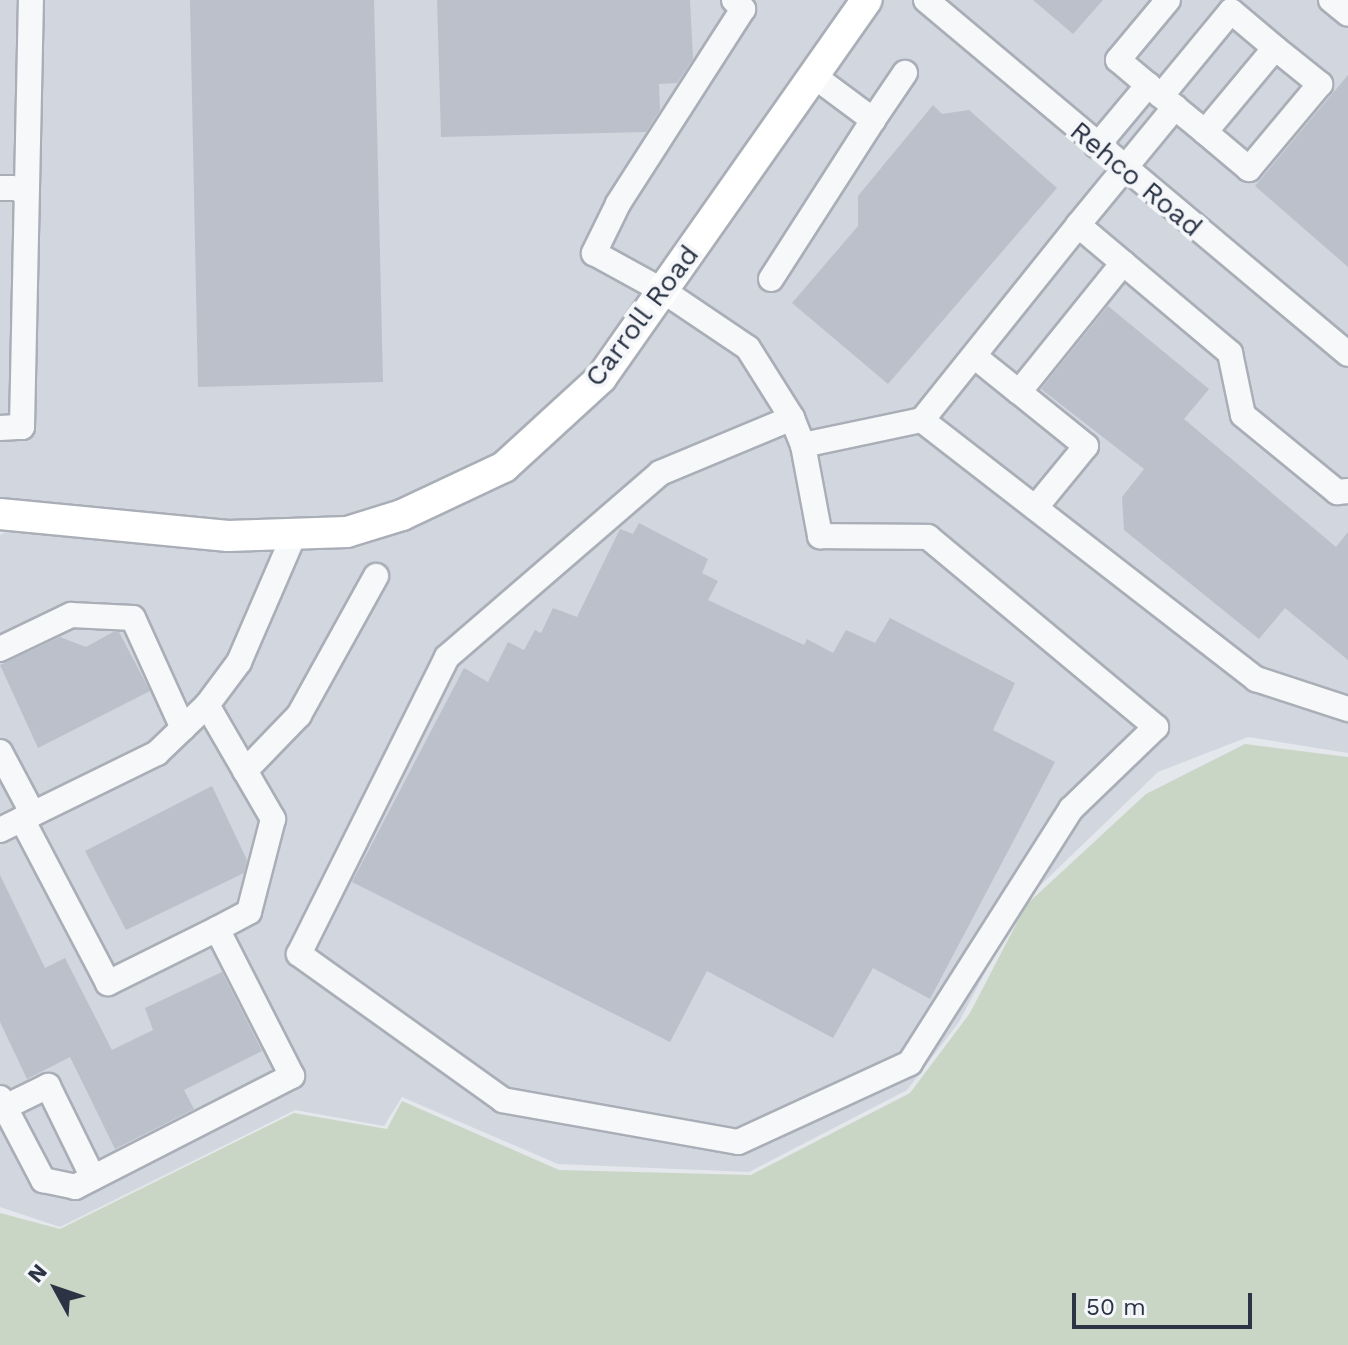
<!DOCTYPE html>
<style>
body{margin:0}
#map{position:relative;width:1348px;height:1345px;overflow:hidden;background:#e4e7ec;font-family:"Work Sans",sans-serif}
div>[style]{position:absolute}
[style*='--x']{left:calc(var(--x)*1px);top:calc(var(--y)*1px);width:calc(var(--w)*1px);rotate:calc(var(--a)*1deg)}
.built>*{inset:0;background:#d2d6de}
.green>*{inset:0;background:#c9d6c5}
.building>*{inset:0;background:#bbc0ca}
.roads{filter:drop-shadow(2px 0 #a9aeb7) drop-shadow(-2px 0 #a9aeb7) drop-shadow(0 2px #a9aeb7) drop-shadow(0 -2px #a9aeb7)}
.minor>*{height:24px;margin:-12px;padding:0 12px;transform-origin:12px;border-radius:12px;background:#f7f8fa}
.major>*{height:30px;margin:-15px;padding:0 15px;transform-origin:15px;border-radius:15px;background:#fff}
span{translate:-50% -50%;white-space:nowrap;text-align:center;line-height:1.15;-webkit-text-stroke:8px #f4f6f9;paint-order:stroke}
.street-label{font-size:28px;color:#2b3445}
.north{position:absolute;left:16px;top:1249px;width:80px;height:80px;-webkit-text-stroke:6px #f4f6f9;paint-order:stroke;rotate:310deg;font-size:22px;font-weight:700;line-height:32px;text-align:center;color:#2b3445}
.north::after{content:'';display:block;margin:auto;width:28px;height:36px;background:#2b3445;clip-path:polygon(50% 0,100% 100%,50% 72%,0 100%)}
.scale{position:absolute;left:1072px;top:1293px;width:180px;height:36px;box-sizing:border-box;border:4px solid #2b3445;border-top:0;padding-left:10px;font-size:24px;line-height:28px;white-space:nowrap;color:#2b3445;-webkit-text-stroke:6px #f4f6f9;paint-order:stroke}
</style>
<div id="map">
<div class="built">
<div style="clip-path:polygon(0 0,1348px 0,1348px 753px,1248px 737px,1158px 772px,1021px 904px,959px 1022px,907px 1090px,749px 1172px,558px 1164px,402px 1097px,384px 1126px,295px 1110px,60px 1227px,0 1207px,0 535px,58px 505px,0 510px)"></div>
</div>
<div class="green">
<div style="clip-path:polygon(1245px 744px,1348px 757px,1348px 1345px,0 1345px,0 1213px,60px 1229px,294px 1113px,387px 1129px,402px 1101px,559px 1170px,751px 1175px,910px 1093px,970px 1013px,1026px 905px,1146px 794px)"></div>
</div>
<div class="building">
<div style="clip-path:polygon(190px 0,374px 0,383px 382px,198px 387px)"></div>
<div style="clip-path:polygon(437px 0,690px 0,693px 59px,677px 83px,659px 84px,660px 110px,646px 132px,441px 137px)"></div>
<div style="clip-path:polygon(1033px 0,1103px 0,1073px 34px)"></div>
<div style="clip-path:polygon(1348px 75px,1348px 267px,1255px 186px)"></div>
<div style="clip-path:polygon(933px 105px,942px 114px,969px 110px,1057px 188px,888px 384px,792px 303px,858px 226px,858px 196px)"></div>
<div style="clip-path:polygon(1108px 306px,1209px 389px,1184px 419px,1336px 547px,1348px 532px,1348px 660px,1285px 608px,1259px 639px,1124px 530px,1122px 497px,1144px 469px,1041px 389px)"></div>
<div style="clip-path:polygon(639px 523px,708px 559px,702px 573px,718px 581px,708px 600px,804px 645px,807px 639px,833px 653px,846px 630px,875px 643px,890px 618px,1015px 683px,993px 730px,1055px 762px,930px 999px,873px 968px,833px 1038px,707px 971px,670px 1042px,352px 882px,464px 668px,488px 682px,508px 642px,524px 650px,535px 630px,541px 633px,553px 608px,577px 617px,620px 529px,633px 534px)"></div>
<div style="clip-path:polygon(113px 632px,119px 632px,150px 691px,38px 748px,0 665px,60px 637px,86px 647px)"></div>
<div style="clip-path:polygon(212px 786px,247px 860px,244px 873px,126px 930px,85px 851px)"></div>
<div style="clip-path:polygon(0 875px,45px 968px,65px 958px,112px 1050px,153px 1030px,145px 1008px,222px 972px,262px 1051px,184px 1090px,194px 1109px,115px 1149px,70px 1057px,27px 1079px,0 1022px)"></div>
</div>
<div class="roads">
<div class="minor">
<div style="--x:734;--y:0;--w:13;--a:45"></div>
<div style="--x:743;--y:9;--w:232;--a:122.7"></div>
<div style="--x:618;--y:204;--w:55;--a:116.1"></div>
<div style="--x:594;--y:253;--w:81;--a:28.8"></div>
<div style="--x:665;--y:292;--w:100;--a:34"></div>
<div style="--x:748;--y:348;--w:83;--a:57.8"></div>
<div style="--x:792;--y:418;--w:29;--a:68"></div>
<div style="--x:803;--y:445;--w:93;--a:79.4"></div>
<div style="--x:820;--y:536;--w:108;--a:0.5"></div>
<div style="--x:928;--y:537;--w:297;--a:39.8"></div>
<div style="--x:1156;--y:727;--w:118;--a:136"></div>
<div style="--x:1071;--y:809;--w:301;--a:122.4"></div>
<div style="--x:910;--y:1063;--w:189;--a:155.3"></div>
<div style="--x:738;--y:1142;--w:239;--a:-169.9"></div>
<div style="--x:503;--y:1100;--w:251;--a:-144.4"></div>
<div style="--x:299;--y:954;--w:332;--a:-63.5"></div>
<div style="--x:447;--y:657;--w:281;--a:-40.8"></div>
<div style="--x:660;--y:473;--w:143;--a:-22.6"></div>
<div style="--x:926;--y:0;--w:551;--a:39.99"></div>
<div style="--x:1331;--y:0;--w:22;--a:39"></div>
<div style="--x:814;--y:76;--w:74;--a:36.7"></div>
<div style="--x:873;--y:120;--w:57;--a:-55.8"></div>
<div style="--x:1148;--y:85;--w:74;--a:39.5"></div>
<div style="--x:1205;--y:132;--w:109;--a:-50.2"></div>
<div style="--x:1275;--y:48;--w:58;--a:38.7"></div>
<div style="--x:1320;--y:84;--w:111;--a:129.9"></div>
<div style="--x:1249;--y:169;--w:57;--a:-139.9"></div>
<div style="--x:1161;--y:96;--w:110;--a:-50.5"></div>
<div style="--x:1231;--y:11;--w:57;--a:40.1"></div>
<div style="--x:1097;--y:146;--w:80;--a:-50.1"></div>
<div style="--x:1148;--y:85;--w:39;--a:-140"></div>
<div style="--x:1118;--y:60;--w:78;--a:-50.2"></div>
<div style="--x:0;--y:188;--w:27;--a:2"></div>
<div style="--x:1078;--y:225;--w:153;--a:-50.6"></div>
<div style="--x:771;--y:279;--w:189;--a:-57.3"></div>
<div style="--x:974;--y:356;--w:58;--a:38.7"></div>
<div style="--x:1019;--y:392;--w:166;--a:-51.1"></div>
<div style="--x:1019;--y:392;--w:86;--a:38.9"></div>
<div style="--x:1086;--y:446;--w:80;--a:129.4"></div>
<div style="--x:922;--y:420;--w:250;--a:-51.3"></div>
<div style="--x:1078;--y:225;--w:199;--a:40.1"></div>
<div style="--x:1230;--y:353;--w:63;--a:78.2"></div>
<div style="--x:1243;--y:415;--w:122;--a:39.3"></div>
<div style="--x:1337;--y:492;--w:11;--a:-5"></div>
<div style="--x:0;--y:428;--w:22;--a:-3"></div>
<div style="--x:22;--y:427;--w:427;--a:-88.8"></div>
<div style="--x:803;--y:445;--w:122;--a:-11.9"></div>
<div style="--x:922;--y:420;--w:423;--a:37.8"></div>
<div style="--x:1256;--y:679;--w:97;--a:18.1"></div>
<div style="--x:0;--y:649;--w:79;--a:-25.6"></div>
<div style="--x:71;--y:615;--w:62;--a:2.8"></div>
<div style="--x:133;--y:618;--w:121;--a:65.6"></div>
<div style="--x:207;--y:705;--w:132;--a:59.9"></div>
<div style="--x:273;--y:819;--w:96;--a:104.5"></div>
<div style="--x:249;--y:912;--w:36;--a:152"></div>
<div style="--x:0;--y:752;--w:70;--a:62"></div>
<div style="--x:245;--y:771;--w:78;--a:-46"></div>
<div style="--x:299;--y:715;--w:159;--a:-61"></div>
<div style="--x:0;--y:830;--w:175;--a:-26.1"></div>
<div style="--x:157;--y:753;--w:69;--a:-43.8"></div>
<div style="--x:207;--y:705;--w:54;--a:-53.3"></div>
<div style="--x:239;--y:662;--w:138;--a:-66.6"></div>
<div style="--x:0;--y:1098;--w:93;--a:62.3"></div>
<div style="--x:43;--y:1180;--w:33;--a:12"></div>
<div style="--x:75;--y:1187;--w:244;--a:-27.1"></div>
<div style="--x:292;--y:1076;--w:165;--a:-117"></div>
<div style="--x:217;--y:929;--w:122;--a:153.6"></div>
<div style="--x:108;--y:983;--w:185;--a:-117.7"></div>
<div style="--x:5;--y:1107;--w:48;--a:-26"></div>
<div style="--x:48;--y:1086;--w:102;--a:63.9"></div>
</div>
<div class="major">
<div style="--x:0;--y:514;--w:229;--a:5.5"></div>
<div style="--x:228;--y:536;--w:119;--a:-1.9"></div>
<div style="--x:347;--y:532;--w:58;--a:-17.2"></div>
<div style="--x:402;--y:515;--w:113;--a:-25.2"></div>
<div style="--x:504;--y:467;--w:132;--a:-42.5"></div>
<div style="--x:601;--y:378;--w:462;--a:-54.9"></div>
</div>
</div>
<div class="street-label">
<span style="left:1136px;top:179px;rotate:40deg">Rehco Road</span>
<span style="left:642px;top:316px;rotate:-53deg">Carroll Road</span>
</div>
<div class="north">N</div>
<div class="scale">50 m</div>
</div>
